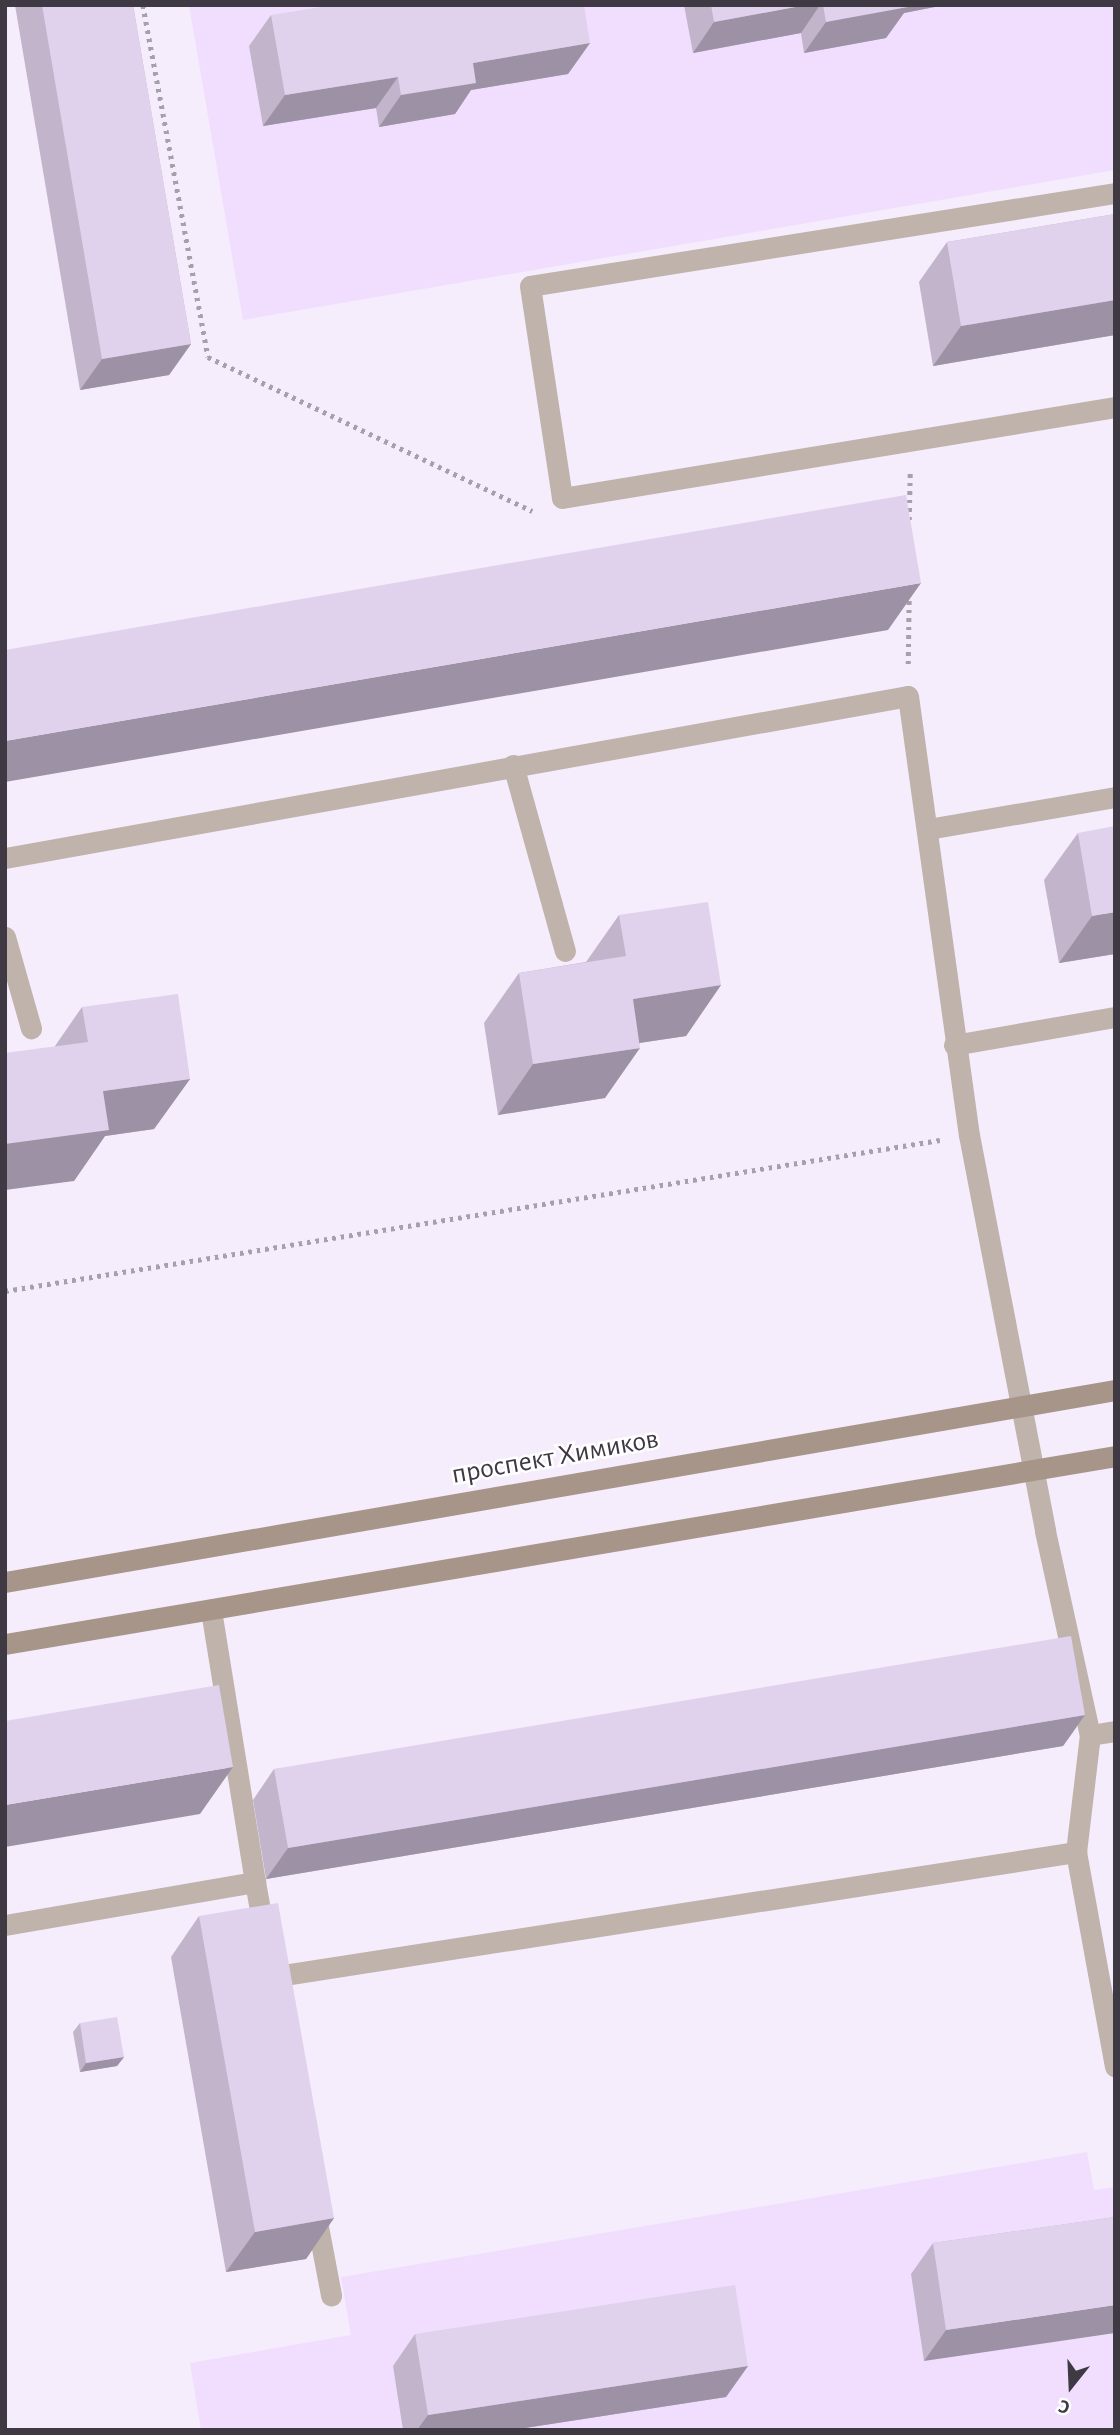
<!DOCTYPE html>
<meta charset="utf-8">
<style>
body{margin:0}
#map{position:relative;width:1120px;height:2435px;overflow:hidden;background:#f5ecfc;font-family:"Alegreya Sans",sans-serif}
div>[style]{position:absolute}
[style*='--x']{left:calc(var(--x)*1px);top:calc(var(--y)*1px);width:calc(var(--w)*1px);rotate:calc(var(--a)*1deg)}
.built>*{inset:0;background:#f1deff}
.path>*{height:4.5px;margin-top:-2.25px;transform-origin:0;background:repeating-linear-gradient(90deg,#a69fac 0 3.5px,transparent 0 8.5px)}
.service>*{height:21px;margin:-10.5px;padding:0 10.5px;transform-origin:10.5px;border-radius:10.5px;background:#bfb3ac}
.secondary>*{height:21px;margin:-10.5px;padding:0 10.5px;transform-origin:10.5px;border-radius:10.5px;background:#a7958a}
.wall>*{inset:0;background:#c1b4cb}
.shaded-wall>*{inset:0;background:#9d92a5}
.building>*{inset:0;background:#e0d1ec}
span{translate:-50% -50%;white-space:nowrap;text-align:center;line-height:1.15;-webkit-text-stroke:5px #fff;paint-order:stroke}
.street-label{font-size:28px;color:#3f3943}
.frame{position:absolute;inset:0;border:7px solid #3f3943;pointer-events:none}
.north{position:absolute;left:1036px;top:2351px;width:70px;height:70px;-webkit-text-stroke:5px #fff;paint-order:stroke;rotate:198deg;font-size:19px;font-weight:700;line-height:28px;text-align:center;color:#3f3943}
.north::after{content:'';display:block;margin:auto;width:24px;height:32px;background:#3f3943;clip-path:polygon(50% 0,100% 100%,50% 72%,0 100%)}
</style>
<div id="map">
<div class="built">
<div style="clip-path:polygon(189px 5px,1115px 5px,1115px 170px,243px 320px)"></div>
<div style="clip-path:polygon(1087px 2152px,1094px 2190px,1115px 2187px,1115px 2430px,201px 2430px,190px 2363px,351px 2335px,341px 2277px)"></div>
</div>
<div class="path">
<div style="--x:143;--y:5;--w:358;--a:79.5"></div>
<div style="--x:208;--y:357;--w:359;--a:25.4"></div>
<div style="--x:909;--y:520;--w:47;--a:-88.8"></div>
<div style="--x:908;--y:664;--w:68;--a:-89.2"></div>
<div style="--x:5;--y:1291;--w:947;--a:-9.17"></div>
</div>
<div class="service">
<div style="--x:1115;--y:193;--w:592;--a:170.97"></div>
<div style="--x:530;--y:286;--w:214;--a:81.4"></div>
<div style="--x:562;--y:498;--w:560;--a:-9.34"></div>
<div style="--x:513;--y:765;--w:193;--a:74.4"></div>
<div style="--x:928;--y:829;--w:190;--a:-9.7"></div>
<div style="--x:5;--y:858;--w:917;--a:-10.17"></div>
<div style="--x:908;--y:696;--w:443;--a:82.1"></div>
<div style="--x:969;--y:1135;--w:403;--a:79.1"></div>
<div style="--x:1045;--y:1531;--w:209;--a:77.6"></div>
<div style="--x:5;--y:937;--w:95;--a:74.1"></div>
<div style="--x:954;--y:1045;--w:163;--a:-9.9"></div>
<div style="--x:1076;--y:1852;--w:218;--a:79.7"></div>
<div style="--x:255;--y:1882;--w:51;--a:79.8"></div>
<div style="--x:5;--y:1925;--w:254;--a:-9.8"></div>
<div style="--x:255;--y:1882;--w:276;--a:-99.2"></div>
<div style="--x:270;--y:1971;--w:6;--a:81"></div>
<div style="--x:271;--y:1977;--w:815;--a:-8.83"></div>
<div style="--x:1076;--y:1852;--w:118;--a:-83.2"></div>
<div style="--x:1090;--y:1735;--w:25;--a:-9"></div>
<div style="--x:315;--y:2211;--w:86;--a:79.2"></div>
</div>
<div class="secondary">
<div style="--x:5;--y:1582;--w:1126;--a:-9.81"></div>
<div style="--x:5;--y:1644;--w:1126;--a:-9.61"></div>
</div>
<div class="wall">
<div style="clip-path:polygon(15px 5px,133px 5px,191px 344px,169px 375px,80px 390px)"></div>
<div style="clip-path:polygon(684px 5px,945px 5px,904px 13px,886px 38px,804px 53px,801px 33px,693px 53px)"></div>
<div style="clip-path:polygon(271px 15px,590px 43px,568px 74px,471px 90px,455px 114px,379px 127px,376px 108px,263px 126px,249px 46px)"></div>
<div style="clip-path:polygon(1115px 214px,1115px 335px,933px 366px,919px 282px,947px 242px)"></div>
<div style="clip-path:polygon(1078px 833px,1115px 954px,1059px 963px,1044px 880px)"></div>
<div style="clip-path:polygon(619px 915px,721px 985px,686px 1036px,640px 1043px,605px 1098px,498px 1115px,484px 1023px,519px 973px,586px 962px)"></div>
<div style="clip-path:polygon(82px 1007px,190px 1079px,154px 1129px,105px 1136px,74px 1181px,55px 1046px)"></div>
<div style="clip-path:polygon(1085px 1715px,1063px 1746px,266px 1879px,253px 1800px,274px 1769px)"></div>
<div style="clip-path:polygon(199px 1916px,334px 2218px,306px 2259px,226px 2272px,171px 1957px)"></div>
<div style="clip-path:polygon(80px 2023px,124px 2057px,117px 2066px,80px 2072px,73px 2032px)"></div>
<div style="clip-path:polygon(1115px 2217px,924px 2361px,911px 2274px,933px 2243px)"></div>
<div style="clip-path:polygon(415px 2334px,748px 2366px,726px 2397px,512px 2430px,403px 2430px,393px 2366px)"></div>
</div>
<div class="shaded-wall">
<div style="clip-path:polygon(806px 5px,820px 5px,801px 33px,693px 53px,714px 22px)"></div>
<div style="clip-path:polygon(890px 5px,945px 5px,904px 13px,886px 38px,804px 53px,826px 22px)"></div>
<div style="clip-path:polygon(590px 43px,568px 74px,471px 90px,455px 114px,379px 127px,401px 95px,473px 63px)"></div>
<div style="clip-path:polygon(398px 77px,376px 108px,263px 126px,285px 95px)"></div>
<div style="clip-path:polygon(1115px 300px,1115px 335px,933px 366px,961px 326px)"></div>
<div style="clip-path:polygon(191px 344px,169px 375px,80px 390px,102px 359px)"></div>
<div style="clip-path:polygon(921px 583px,888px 630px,5px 782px,5px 741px)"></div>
<div style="clip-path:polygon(1115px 912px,1115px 954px,1059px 963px,1092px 916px)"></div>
<div style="clip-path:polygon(721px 985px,686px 1036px,598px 1049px,633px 999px)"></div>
<div style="clip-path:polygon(640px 1048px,605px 1098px,498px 1115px,533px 1064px)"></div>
<div style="clip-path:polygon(190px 1079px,154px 1129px,105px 1136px,74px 1181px,5px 1190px,5px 1144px,103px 1091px)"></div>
<div style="clip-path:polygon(1085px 1715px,1063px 1746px,266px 1879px,288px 1848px)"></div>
<div style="clip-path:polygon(233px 1767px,200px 1814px,5px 1847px,5px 1805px)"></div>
<div style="clip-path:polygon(124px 2057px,117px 2066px,80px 2072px,86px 2063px)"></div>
<div style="clip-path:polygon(334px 2218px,306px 2259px,226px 2272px,255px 2232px)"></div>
<div style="clip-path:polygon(1115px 2305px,1115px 2333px,924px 2361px,946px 2330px)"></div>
<div style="clip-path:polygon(748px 2366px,726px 2397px,512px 2430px,417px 2430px,428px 2415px)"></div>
</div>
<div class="building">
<div style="clip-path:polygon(42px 5px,133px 5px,191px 344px,102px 359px)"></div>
<div style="clip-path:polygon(333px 5px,584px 5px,590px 43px,473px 63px,476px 83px,401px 95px,398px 77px,285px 95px,271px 15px)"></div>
<div style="clip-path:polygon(711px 5px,806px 5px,714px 22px)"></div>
<div style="clip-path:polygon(823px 5px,908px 5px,908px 7px,826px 22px)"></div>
<div style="clip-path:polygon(1115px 214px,1115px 300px,961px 326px,947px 242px)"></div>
<div style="clip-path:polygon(906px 495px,921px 583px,5px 741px,5px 650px)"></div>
<div style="clip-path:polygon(1115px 826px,1115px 912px,1092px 916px,1078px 833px)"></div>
<div style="clip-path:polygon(708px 902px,721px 985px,633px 999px,640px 1048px,533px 1064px,519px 973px,626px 956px,619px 915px)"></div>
<div style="clip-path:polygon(178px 994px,190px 1079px,103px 1091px,109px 1130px,5px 1144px,5px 1053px,88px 1042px,82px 1007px)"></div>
<div style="clip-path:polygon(1071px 1636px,1085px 1715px,288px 1848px,274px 1769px)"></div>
<div style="clip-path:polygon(219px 1685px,233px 1767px,5px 1805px,5px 1721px)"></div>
<div style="clip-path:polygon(278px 1903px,334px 2218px,255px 2232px,199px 1916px)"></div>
<div style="clip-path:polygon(117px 2017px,124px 2057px,86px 2063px,80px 2023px)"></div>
<div style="clip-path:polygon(1115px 2217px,1115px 2305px,946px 2330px,933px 2243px)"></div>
<div style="clip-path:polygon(735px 2285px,748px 2366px,428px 2415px,415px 2334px)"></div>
</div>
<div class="street-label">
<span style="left:555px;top:1457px;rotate:-10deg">проспект Химиков</span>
</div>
<div class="frame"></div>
<div class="north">С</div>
</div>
